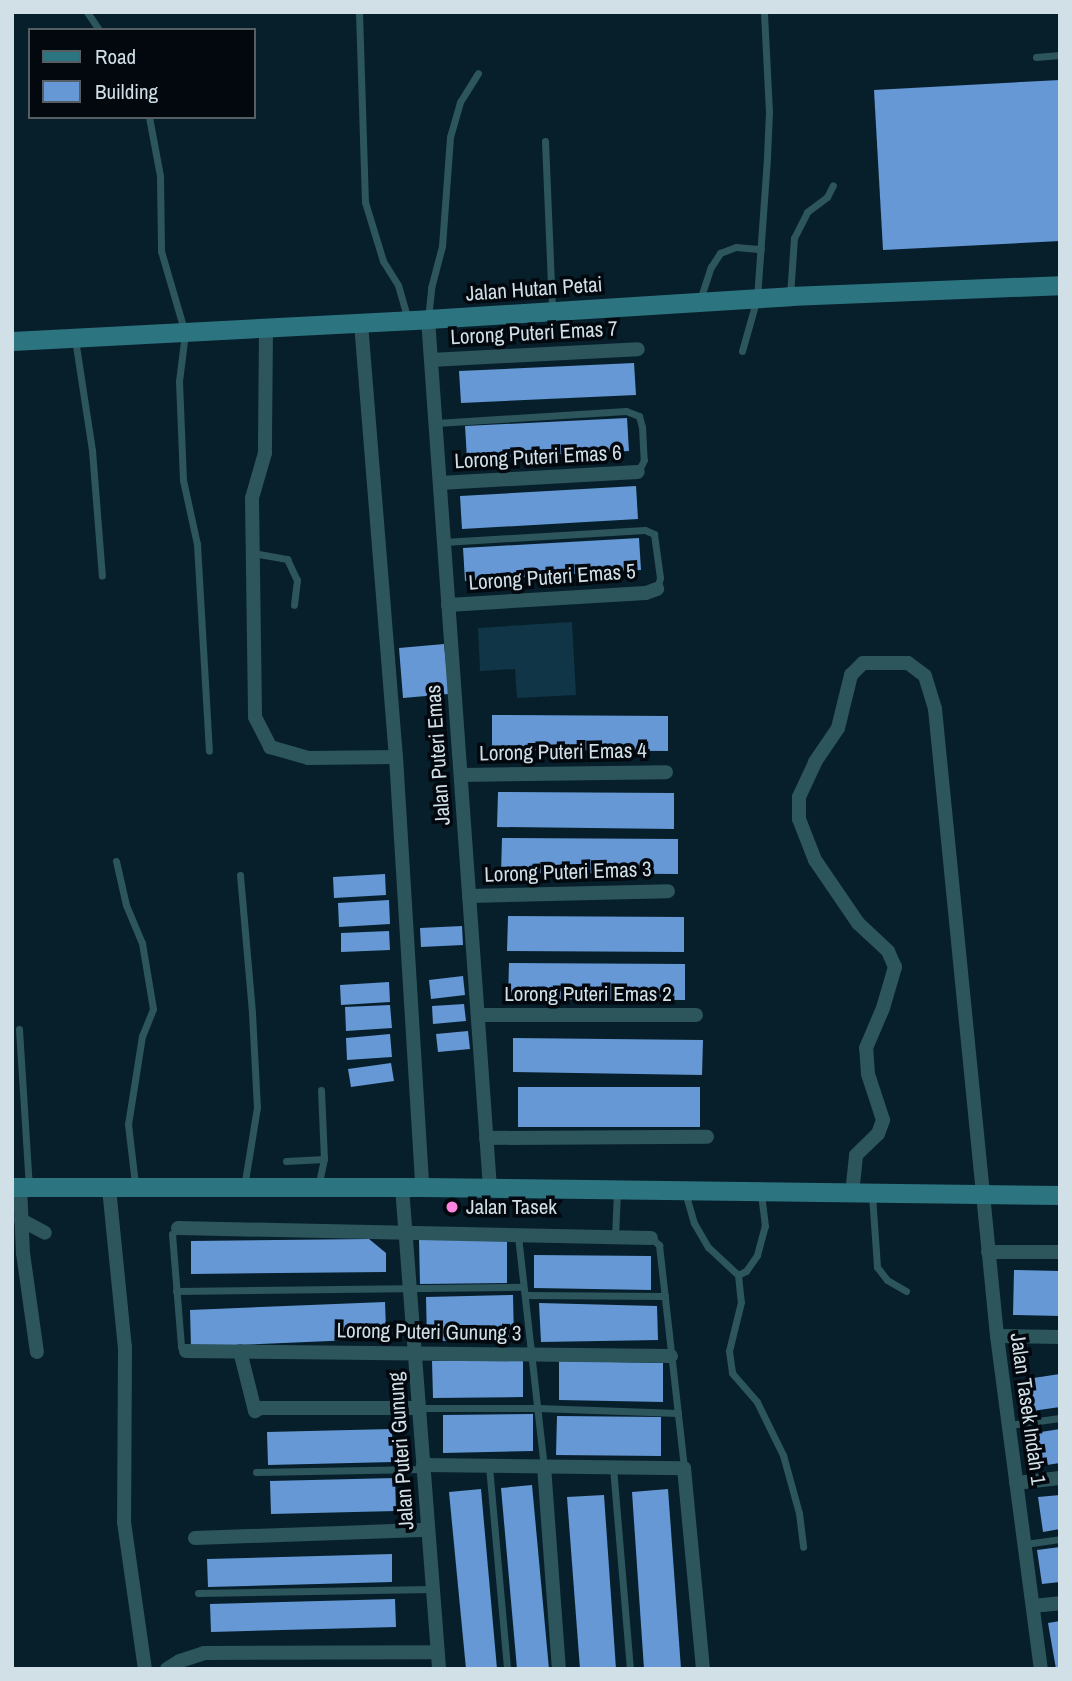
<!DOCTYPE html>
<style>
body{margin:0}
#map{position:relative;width:1072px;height:1681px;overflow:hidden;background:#071f2b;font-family:"Archivo Narrow",sans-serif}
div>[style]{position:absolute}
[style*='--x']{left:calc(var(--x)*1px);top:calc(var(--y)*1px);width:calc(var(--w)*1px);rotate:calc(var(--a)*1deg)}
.green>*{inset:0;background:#0f3547}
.building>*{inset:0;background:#6598d5}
.lane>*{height:7px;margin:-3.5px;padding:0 3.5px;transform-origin:3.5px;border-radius:3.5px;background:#2c555c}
.street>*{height:14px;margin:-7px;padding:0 7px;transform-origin:7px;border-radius:7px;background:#2c555c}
.secondary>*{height:19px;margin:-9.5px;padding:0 9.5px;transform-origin:9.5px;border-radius:9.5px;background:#2d7481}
.dots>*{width:19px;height:19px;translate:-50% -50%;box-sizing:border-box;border:4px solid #02080d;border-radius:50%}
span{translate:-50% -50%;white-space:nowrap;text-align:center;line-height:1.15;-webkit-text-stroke:7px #02080d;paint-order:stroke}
.street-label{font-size:21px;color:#d1dfe7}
.poi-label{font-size:21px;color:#d1dfe7}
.left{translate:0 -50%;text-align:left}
.frame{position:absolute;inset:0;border:14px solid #d1dfe7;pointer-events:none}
.legend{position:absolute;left:28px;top:28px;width:228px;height:91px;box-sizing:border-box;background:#02080d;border:2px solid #555e64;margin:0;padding:9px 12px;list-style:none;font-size:21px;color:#d1dfe7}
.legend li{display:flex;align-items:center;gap:14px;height:35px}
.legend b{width:35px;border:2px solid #555e64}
</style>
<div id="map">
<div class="green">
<div style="clip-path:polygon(572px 622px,576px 695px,517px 698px,515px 669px,480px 671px,478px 628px)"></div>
</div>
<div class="building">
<div style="clip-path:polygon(1060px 80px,1060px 241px,883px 250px,874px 90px)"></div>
<div style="clip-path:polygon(634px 363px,636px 395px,461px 403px,459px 371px)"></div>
<div style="clip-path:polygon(627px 418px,629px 451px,467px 459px,465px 426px)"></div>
<div style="clip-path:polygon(636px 486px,638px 519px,462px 529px,460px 496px)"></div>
<div style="clip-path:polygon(639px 538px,641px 570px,465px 581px,463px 548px)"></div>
<div style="clip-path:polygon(444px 644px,449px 694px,403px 698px,399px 648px)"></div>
<div style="clip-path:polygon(492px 715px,668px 716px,668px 751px,492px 750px)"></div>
<div style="clip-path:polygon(498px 792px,674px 793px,674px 829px,497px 827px)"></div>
<div style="clip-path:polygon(502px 838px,678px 839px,678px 874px,501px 873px)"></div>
<div style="clip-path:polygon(385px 874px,386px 895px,334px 898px,333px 877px)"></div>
<div style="clip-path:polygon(389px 900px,390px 924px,339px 927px,338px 903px)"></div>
<div style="clip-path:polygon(508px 916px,684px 917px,684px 952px,507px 951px)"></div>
<div style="clip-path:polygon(462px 926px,463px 945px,421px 947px,420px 928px)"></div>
<div style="clip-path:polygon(389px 931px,390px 950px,341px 952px,341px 933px)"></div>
<div style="clip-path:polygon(509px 963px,685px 964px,685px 1000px,508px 999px)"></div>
<div style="clip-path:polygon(463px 976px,465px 995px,431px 999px,429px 980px)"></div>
<div style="clip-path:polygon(389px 982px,390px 1002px,341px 1005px,340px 985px)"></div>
<div style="clip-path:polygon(464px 1004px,466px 1021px,433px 1024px,432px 1006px)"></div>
<div style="clip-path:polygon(390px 1005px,392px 1028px,346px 1031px,345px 1007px)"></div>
<div style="clip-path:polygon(468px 1031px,470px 1049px,438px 1052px,436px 1034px)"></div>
<div style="clip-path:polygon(390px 1034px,392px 1057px,347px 1060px,346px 1038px)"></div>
<div style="clip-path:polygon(513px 1038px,703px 1040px,702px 1075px,513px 1072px)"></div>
<div style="clip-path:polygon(391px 1063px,394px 1081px,351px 1087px,348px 1069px)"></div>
<div style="clip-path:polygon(518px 1087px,700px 1087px,700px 1127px,518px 1127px)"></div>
<div style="clip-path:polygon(507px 1238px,507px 1283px,420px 1284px,419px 1240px)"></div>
<div style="clip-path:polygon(369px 1239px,386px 1253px,386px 1272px,191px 1274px,191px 1241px)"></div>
<div style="clip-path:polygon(534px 1255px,651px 1256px,651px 1290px,534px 1288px)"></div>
<div style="clip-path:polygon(1014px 1270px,1060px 1271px,1060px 1316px,1013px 1315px)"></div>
<div style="clip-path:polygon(513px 1295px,514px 1340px,427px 1341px,426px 1297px)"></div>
<div style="clip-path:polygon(385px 1302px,386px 1330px,377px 1339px,191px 1347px,190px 1310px)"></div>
<div style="clip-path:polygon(539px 1303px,657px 1306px,658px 1340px,541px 1342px)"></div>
<div style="clip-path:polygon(523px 1359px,523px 1397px,433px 1398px,432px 1361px)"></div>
<div style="clip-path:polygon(559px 1361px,663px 1363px,663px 1402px,559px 1400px)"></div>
<div style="clip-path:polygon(1060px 1374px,1060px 1407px,1025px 1412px,1020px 1380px)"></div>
<div style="clip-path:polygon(533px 1414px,533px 1451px,443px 1453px,443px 1415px)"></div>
<div style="clip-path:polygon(557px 1416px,661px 1417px,661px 1456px,556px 1455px)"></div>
<div style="clip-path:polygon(392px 1429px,393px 1462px,268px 1465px,267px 1432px)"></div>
<div style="clip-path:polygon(1060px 1429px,1060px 1463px,1027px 1468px,1022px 1435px)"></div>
<div style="clip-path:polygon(395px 1478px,396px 1511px,271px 1514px,270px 1481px)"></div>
<div style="clip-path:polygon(532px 1485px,549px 1669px,517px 1669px,501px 1488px)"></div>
<div style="clip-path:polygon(481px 1489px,497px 1669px,466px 1669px,449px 1492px)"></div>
<div style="clip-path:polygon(668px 1489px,681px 1669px,644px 1669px,632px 1492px)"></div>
<div style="clip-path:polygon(604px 1495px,616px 1669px,580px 1669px,567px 1497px)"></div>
<div style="clip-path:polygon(1060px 1495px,1060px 1529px,1043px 1532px,1038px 1497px)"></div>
<div style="clip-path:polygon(1060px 1547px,1060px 1582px,1042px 1584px,1037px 1550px)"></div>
<div style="clip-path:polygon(392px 1554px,392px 1582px,208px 1587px,207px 1559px)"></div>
<div style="clip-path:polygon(395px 1599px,396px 1627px,211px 1632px,210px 1604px)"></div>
<div style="clip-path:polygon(1060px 1621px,1060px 1669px,1056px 1669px,1048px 1623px)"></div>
</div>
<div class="lane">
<div style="--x:87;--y:12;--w:22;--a:56"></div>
<div style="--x:359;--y:12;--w:190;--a:88.2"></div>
<div style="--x:365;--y:202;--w:62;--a:73"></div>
<div style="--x:383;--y:261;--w:28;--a:58"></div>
<div style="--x:398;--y:285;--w:36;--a:74"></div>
<div style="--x:1036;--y:57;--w:24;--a:-5"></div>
<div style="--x:149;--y:117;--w:60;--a:79.4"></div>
<div style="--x:160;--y:176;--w:75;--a:89.2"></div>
<div style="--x:161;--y:251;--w:85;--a:73.7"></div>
<div style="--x:185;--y:333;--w:48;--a:97.1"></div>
<div style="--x:179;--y:381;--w:99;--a:87.7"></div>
<div style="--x:183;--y:480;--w:66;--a:77.7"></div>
<div style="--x:197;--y:544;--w:207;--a:86.7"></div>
<div style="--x:545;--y:141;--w:169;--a:87.6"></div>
<div style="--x:790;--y:295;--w:57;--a:-86"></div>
<div style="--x:794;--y:238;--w:29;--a:-63"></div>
<div style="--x:807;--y:212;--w:25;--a:-37"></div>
<div style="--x:827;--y:197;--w:13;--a:-63"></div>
<div style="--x:700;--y:300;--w:35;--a:-72"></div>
<div style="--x:711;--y:267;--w:17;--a:-57"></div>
<div style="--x:720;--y:253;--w:17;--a:-21"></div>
<div style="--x:736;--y:247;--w:25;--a:5"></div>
<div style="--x:428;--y:319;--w:31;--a:-84"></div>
<div style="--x:431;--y:288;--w:43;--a:-75.3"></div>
<div style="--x:442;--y:246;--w:109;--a:-85.8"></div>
<div style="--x:450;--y:137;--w:36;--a:-74"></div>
<div style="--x:460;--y:102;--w:34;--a:-58"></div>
<div style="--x:75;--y:339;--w:112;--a:81.3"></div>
<div style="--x:92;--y:450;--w:126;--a:85.5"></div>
<div style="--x:742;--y:351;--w:55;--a:-74.2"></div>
<div style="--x:757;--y:298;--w:141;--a:-85.9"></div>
<div style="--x:767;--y:157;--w:45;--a:-87.5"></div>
<div style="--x:769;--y:112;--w:100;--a:-92.9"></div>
<div style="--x:436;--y:423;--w:190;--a:-3.6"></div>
<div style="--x:626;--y:411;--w:14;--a:21"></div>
<div style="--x:639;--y:416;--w:11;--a:75"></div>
<div style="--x:642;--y:427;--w:33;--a:87"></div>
<div style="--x:644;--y:460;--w:13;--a:117"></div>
<div style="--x:444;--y:542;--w:201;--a:-3.4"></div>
<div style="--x:645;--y:530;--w:10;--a:24"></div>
<div style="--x:654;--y:534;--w:44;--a:82.2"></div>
<div style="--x:660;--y:578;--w:11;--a:105"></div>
<div style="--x:253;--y:553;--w:35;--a:10"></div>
<div style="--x:287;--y:559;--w:23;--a:65"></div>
<div style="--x:297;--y:580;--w:25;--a:97"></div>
<div style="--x:116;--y:861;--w:45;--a:77.2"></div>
<div style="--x:126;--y:905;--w:41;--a:67.2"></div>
<div style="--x:142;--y:943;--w:67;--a:80.5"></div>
<div style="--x:153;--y:1009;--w:29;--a:112"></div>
<div style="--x:142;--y:1036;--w:89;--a:99"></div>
<div style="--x:128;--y:1124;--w:60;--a:83.3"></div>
<div style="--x:240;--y:875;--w:139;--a:85"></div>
<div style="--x:252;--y:1013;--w:94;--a:87"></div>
<div style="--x:257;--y:1107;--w:81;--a:99.2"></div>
<div style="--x:19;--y:1029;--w:157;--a:86.4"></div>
<div style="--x:286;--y:1161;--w:38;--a:-3"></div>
<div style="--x:318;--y:1187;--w:29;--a:-78"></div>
<div style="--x:324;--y:1159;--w:69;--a:-92.5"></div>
<div style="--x:685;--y:1192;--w:32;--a:74"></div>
<div style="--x:694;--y:1223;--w:28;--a:60"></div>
<div style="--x:708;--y:1247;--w:41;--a:43"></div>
<div style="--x:738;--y:1275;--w:27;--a:84"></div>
<div style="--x:741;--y:1302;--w:50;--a:103.8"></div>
<div style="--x:729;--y:1351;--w:22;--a:82"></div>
<div style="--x:732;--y:1373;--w:38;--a:49"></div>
<div style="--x:757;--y:1402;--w:59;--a:63.9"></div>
<div style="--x:783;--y:1455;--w:60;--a:74.6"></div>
<div style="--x:799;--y:1513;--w:34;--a:83"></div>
<div style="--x:872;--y:1195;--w:72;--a:86"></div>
<div style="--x:877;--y:1267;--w:16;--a:52"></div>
<div style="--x:887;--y:1280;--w:22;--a:30"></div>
<div style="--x:178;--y:1228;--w:8;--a:135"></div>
<div style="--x:172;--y:1234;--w:113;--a:85.4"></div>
<div style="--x:181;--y:1347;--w:6;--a:39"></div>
<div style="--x:518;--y:1236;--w:231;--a:83.6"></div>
<div style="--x:615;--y:1237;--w:45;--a:-87.5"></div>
<div style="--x:651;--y:1238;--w:11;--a:41"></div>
<div style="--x:659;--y:1245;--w:224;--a:83.6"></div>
<div style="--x:738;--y:1275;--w:9;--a:-27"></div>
<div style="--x:746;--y:1271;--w:19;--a:-55"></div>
<div style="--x:757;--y:1255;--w:30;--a:-75"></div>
<div style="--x:765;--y:1226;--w:33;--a:-97"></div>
<div style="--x:176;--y:1291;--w:347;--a:-0.7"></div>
<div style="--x:525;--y:1295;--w:140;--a:0.4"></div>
<div style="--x:419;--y:1408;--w:119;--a:0"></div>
<div style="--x:538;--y:1408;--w:140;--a:2"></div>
<div style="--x:1009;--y:1425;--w:51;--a:-7.8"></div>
<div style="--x:489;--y:1466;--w:204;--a:84.9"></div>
<div style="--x:613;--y:1467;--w:203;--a:85.2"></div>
<div style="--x:256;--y:1472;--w:167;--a:-1"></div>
<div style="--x:1025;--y:1544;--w:35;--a:-8"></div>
<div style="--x:198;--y:1593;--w:234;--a:-1"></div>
</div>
<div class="street">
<div style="--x:428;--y:319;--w:871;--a:85.92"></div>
<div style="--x:361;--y:323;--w:435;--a:85.4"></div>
<div style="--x:396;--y:757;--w:431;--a:86.5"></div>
<div style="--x:266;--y:328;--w:125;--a:90.5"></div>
<div style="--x:265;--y:453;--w:47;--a:106.1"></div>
<div style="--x:252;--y:498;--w:219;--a:89.2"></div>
<div style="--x:255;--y:717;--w:34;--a:63"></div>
<div style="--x:270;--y:747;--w:40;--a:16"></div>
<div style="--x:308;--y:758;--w:88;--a:-0.7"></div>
<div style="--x:431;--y:360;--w:207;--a:-3"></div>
<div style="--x:440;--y:483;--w:198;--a:-3.2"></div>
<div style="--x:448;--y:605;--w:198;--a:-3.5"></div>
<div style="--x:646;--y:593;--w:12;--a:-20"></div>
<div style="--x:461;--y:775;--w:205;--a:-0.8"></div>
<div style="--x:469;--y:896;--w:199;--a:-1.4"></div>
<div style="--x:479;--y:1015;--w:217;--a:0"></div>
<div style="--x:486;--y:1138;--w:221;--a:-0.3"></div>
<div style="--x:20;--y:1187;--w:66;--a:87.4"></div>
<div style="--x:23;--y:1253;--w:100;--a:82"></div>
<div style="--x:402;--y:1187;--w:483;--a:85.6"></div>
<div style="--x:109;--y:1188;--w:160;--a:84.3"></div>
<div style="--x:125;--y:1347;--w:175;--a:90.3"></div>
<div style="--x:124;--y:1522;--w:148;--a:81.9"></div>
<div style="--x:852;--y:1194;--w:39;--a:-84"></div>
<div style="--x:856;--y:1155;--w:30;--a:-44"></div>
<div style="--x:878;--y:1134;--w:15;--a:-70"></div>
<div style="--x:883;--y:1120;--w:48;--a:-108.1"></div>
<div style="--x:868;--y:1074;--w:26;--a:-94"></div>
<div style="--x:866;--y:1048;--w:43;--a:-67"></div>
<div style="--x:883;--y:1008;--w:43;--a:-73.7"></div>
<div style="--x:895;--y:967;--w:17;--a:-114"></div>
<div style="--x:888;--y:951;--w:41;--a:-137"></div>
<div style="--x:858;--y:923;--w:76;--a:-124.3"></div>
<div style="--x:815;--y:860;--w:44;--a:-111.3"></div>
<div style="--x:799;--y:819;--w:22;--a:-90"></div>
<div style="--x:799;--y:797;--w:38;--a:-65"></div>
<div style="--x:815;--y:762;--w:41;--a:-55.9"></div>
<div style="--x:838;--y:728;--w:55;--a:-76.2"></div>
<div style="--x:851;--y:675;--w:17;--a:-45"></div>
<div style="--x:863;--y:663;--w:45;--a:0"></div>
<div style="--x:908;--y:663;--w:21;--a:37"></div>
<div style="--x:925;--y:676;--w:34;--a:73"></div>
<div style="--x:935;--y:709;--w:630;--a:84.35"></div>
<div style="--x:997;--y:1336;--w:336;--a:82.5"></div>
<div style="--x:21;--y:1220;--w:27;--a:28"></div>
<div style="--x:178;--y:1228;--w:473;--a:1.2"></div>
<div style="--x:988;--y:1252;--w:72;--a:0"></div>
<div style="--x:997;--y:1336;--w:63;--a:0.9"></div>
<div style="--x:186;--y:1351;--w:485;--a:0.6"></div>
<div style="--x:240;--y:1351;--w:62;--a:76"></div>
<div style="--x:255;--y:1411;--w:6;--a:-31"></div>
<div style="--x:260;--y:1408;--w:159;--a:0"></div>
<div style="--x:423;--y:1465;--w:261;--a:0.7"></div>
<div style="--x:684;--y:1468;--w:202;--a:84.6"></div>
<div style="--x:544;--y:1466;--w:204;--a:85.8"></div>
<div style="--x:1016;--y:1483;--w:44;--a:-6.5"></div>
<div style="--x:195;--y:1538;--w:233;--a:-2"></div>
<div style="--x:1033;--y:1606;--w:27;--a:-6"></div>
<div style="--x:167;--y:1669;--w:15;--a:-32"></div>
<div style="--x:180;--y:1661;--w:25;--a:-18"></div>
<div style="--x:204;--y:1653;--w:233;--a:-0.2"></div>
</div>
<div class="secondary">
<div style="--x:12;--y:341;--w:417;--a:-3"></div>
<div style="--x:428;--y:319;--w:363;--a:-3.6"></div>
<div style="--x:790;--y:296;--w:270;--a:-2.3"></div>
<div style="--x:12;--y:1187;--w:410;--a:0"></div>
<div style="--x:422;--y:1187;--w:638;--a:0.72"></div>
</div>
<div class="dots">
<div style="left:452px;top:1207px;background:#fe85df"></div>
</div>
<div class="street-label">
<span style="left:534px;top:289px;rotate:-4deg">Jalan Hutan Petai</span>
<span style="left:534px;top:333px;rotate:-3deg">Lorong Puteri Emas 7</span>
<span style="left:538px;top:457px;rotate:-3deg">Lorong Puteri Emas 6</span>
<span style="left:552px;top:577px;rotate:-4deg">Lorong Puteri Emas 5</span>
<span style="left:563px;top:752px;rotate:-1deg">Lorong Puteri Emas 4</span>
<span style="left:438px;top:755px;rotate:-94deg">Jalan Puteri Emas</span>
<span style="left:568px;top:872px;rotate:-2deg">Lorong Puteri Emas 3</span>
<span style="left:588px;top:994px">Lorong Puteri Emas 2</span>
<span style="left:429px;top:1332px;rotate:1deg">Lorong Puteri Gunung 3</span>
<span style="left:1028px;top:1409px;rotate:82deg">Jalan Tasek Indah 1</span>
<span style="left:401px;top:1451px;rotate:-94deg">Jalan Puteri Gunung</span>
</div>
<div class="poi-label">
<span class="left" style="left:466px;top:1207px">Jalan Tasek</span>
</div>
<div class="frame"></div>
<ul class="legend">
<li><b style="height:9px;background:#2d7481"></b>Road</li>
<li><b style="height:19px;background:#6598d5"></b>Building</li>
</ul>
</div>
